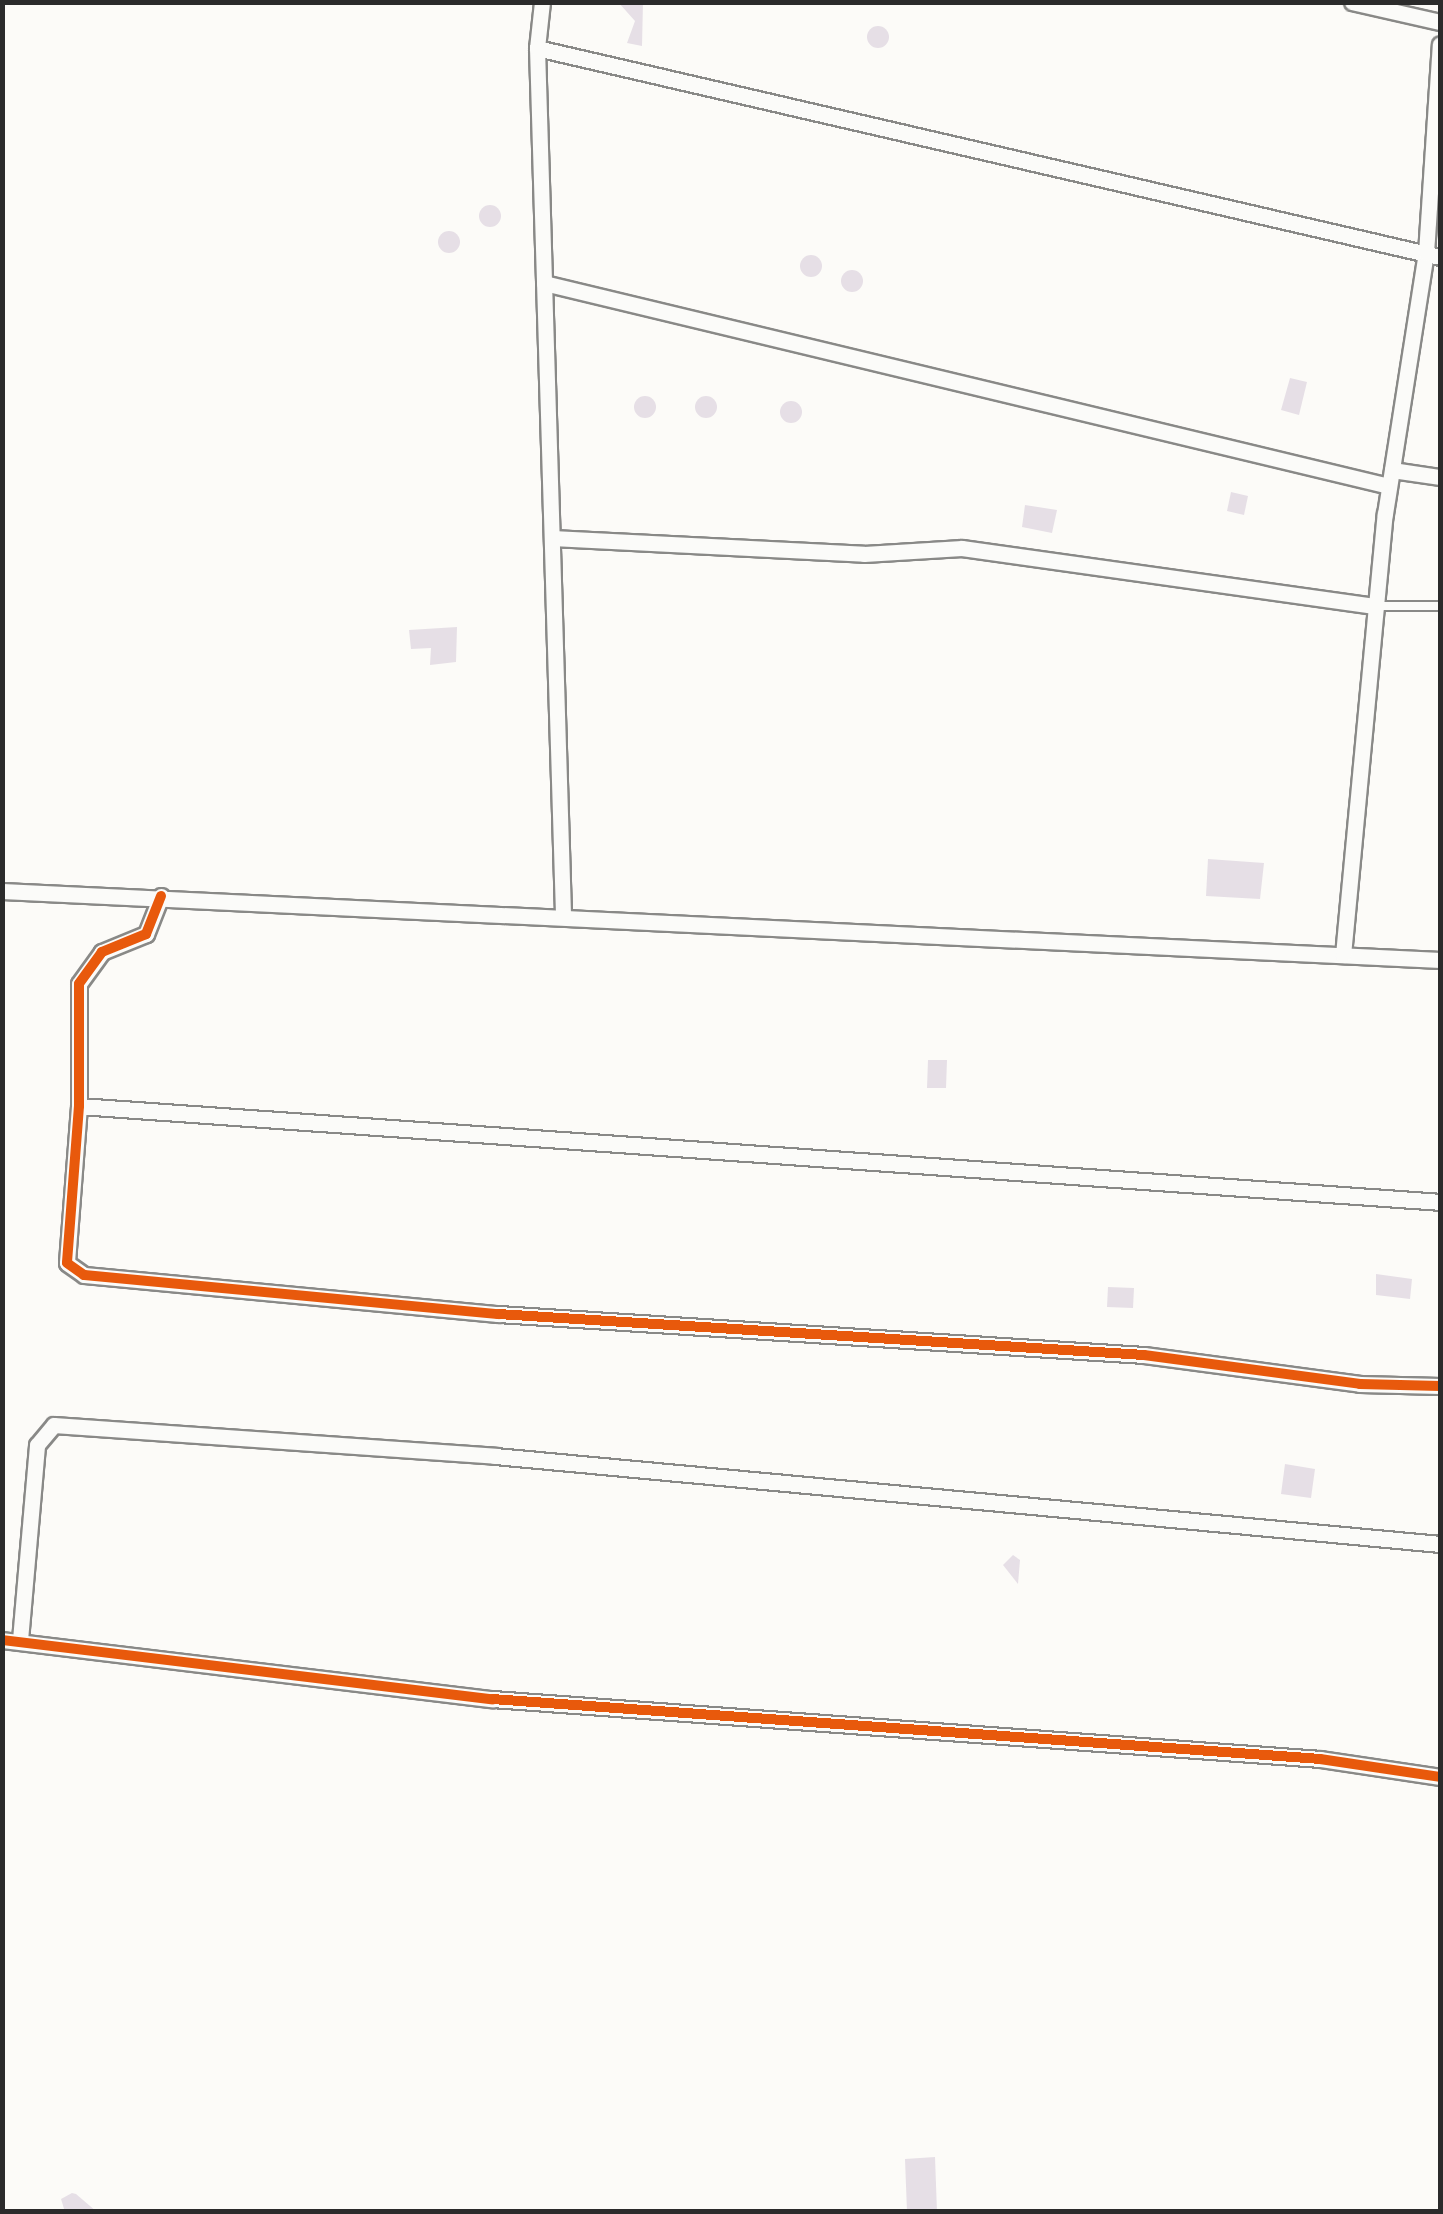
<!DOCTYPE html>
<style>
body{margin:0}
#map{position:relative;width:1443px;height:2214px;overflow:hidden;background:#fcfbf8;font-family:Caveat,sans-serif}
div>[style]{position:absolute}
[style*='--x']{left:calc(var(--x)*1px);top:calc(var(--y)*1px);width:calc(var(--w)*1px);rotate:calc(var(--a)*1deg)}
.building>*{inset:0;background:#e6dfe6}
.round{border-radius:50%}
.roads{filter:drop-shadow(2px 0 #898987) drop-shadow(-2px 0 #898987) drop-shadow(0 2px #898987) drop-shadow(0 -2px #898987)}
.service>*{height:8px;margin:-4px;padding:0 4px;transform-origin:4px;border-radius:4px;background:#fbfbf9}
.minor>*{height:15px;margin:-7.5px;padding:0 7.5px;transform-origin:7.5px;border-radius:7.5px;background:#fbfbf9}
.cycleway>*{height:10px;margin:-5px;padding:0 5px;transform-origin:5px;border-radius:5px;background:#e8590c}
span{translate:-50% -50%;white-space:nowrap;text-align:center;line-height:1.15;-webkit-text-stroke:10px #fdfcf7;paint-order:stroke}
.frame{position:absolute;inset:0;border:5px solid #2b2b2b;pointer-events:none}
</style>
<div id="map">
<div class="building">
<div style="clip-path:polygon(618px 2px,643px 2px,642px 46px,627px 43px,635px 21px)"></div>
<div class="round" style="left:867px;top:26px;width:22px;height:22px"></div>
<div class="round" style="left:479px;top:205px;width:22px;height:22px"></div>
<div class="round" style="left:438px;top:231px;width:22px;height:22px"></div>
<div class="round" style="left:800px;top:255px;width:22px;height:22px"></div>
<div class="round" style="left:841px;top:270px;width:22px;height:22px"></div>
<div style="clip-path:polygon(1290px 378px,1307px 382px,1299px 415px,1281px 410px)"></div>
<div class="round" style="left:695px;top:396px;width:22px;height:22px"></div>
<div class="round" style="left:634px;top:396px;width:22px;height:22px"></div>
<div class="round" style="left:780px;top:401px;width:22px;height:22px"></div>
<div style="clip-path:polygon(1231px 492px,1248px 496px,1244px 515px,1227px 511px)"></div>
<div style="clip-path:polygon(1025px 505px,1057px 510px,1052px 533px,1022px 527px)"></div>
<div style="clip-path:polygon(457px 627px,456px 662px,430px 665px,431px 648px,411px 649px,409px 630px)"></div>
<div style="clip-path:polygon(1208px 859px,1264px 863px,1260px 899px,1206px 896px)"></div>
<div style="clip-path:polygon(928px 1060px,947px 1060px,946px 1088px,927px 1088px)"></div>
<div style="clip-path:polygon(1376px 1274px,1412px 1279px,1410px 1299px,1376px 1295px)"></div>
<div style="clip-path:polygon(1108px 1287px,1134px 1288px,1133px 1308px,1107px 1307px)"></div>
<div style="clip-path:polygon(1285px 1464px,1315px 1469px,1311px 1498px,1281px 1494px)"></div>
<div style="clip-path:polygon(1013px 1555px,1020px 1560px,1018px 1584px,1003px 1565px)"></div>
<div style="clip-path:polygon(935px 2157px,937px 2212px,907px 2212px,905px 2159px)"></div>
<div style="clip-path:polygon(72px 2193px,76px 2194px,97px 2212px,65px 2212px,61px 2199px)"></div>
</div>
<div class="roads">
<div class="service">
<div style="--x:1376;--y:606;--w:64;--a:0"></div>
</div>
<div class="minor">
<div style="--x:542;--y:2;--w:46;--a:96.2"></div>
<div style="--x:537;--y:48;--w:867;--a:88.28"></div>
<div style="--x:1352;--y:2;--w:90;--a:12.8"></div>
<div style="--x:537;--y:48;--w:927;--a:13.03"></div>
<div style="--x:544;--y:283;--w:869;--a:13.51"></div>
<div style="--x:1392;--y:470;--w:49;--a:8.3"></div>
<div style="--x:552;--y:538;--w:312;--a:2.9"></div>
<div style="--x:864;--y:554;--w:98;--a:-3.5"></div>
<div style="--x:962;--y:548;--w:418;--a:8"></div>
<div style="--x:2;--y:891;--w:1440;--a:2.75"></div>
<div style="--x:161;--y:896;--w:41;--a:111.5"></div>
<div style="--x:146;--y:934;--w:48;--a:157.8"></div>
<div style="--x:102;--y:952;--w:39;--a:126"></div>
<div style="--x:79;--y:984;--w:122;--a:90"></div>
<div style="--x:79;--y:1106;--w:157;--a:94.4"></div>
<div style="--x:67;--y:1263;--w:21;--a:35"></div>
<div style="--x:84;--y:1275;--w:416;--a:5.4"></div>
<div style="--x:498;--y:1314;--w:647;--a:3.63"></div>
<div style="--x:1144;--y:1355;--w:218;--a:7.6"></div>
<div style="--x:1360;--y:1384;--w:80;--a:1.4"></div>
<div style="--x:1343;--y:955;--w:443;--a:-84.6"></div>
<div style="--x:1385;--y:514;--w:264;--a:-81.1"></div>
<div style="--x:1426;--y:253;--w:209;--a:-86.2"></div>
<div style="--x:79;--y:1106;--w:1364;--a:4.03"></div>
<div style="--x:2;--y:1640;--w:494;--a:6.9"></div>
<div style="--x:492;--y:1699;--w:830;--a:4.14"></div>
<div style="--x:1320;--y:1759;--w:121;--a:8.5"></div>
<div style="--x:20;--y:1640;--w:196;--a:-85"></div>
<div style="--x:37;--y:1445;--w:26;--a:-50"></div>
<div style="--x:54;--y:1425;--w:442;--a:4"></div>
<div style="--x:495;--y:1456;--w:949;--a:5.32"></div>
</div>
</div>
<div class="cycleway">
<div style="--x:161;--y:896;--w:41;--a:111.5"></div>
<div style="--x:146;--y:934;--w:48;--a:157.8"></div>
<div style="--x:102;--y:952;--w:39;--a:126"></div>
<div style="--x:79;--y:984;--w:122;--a:90"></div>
<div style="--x:79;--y:1106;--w:157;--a:94.4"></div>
<div style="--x:67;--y:1263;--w:21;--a:35"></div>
<div style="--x:84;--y:1275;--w:416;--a:5.4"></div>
<div style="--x:498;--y:1314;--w:647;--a:3.63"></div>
<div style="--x:1144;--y:1355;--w:218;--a:7.6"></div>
<div style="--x:1360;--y:1384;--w:80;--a:1.4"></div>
<div style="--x:2;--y:1640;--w:494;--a:6.9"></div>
<div style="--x:492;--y:1699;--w:830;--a:4.14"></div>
<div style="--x:1320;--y:1759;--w:121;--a:8.5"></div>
</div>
<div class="frame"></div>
</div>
